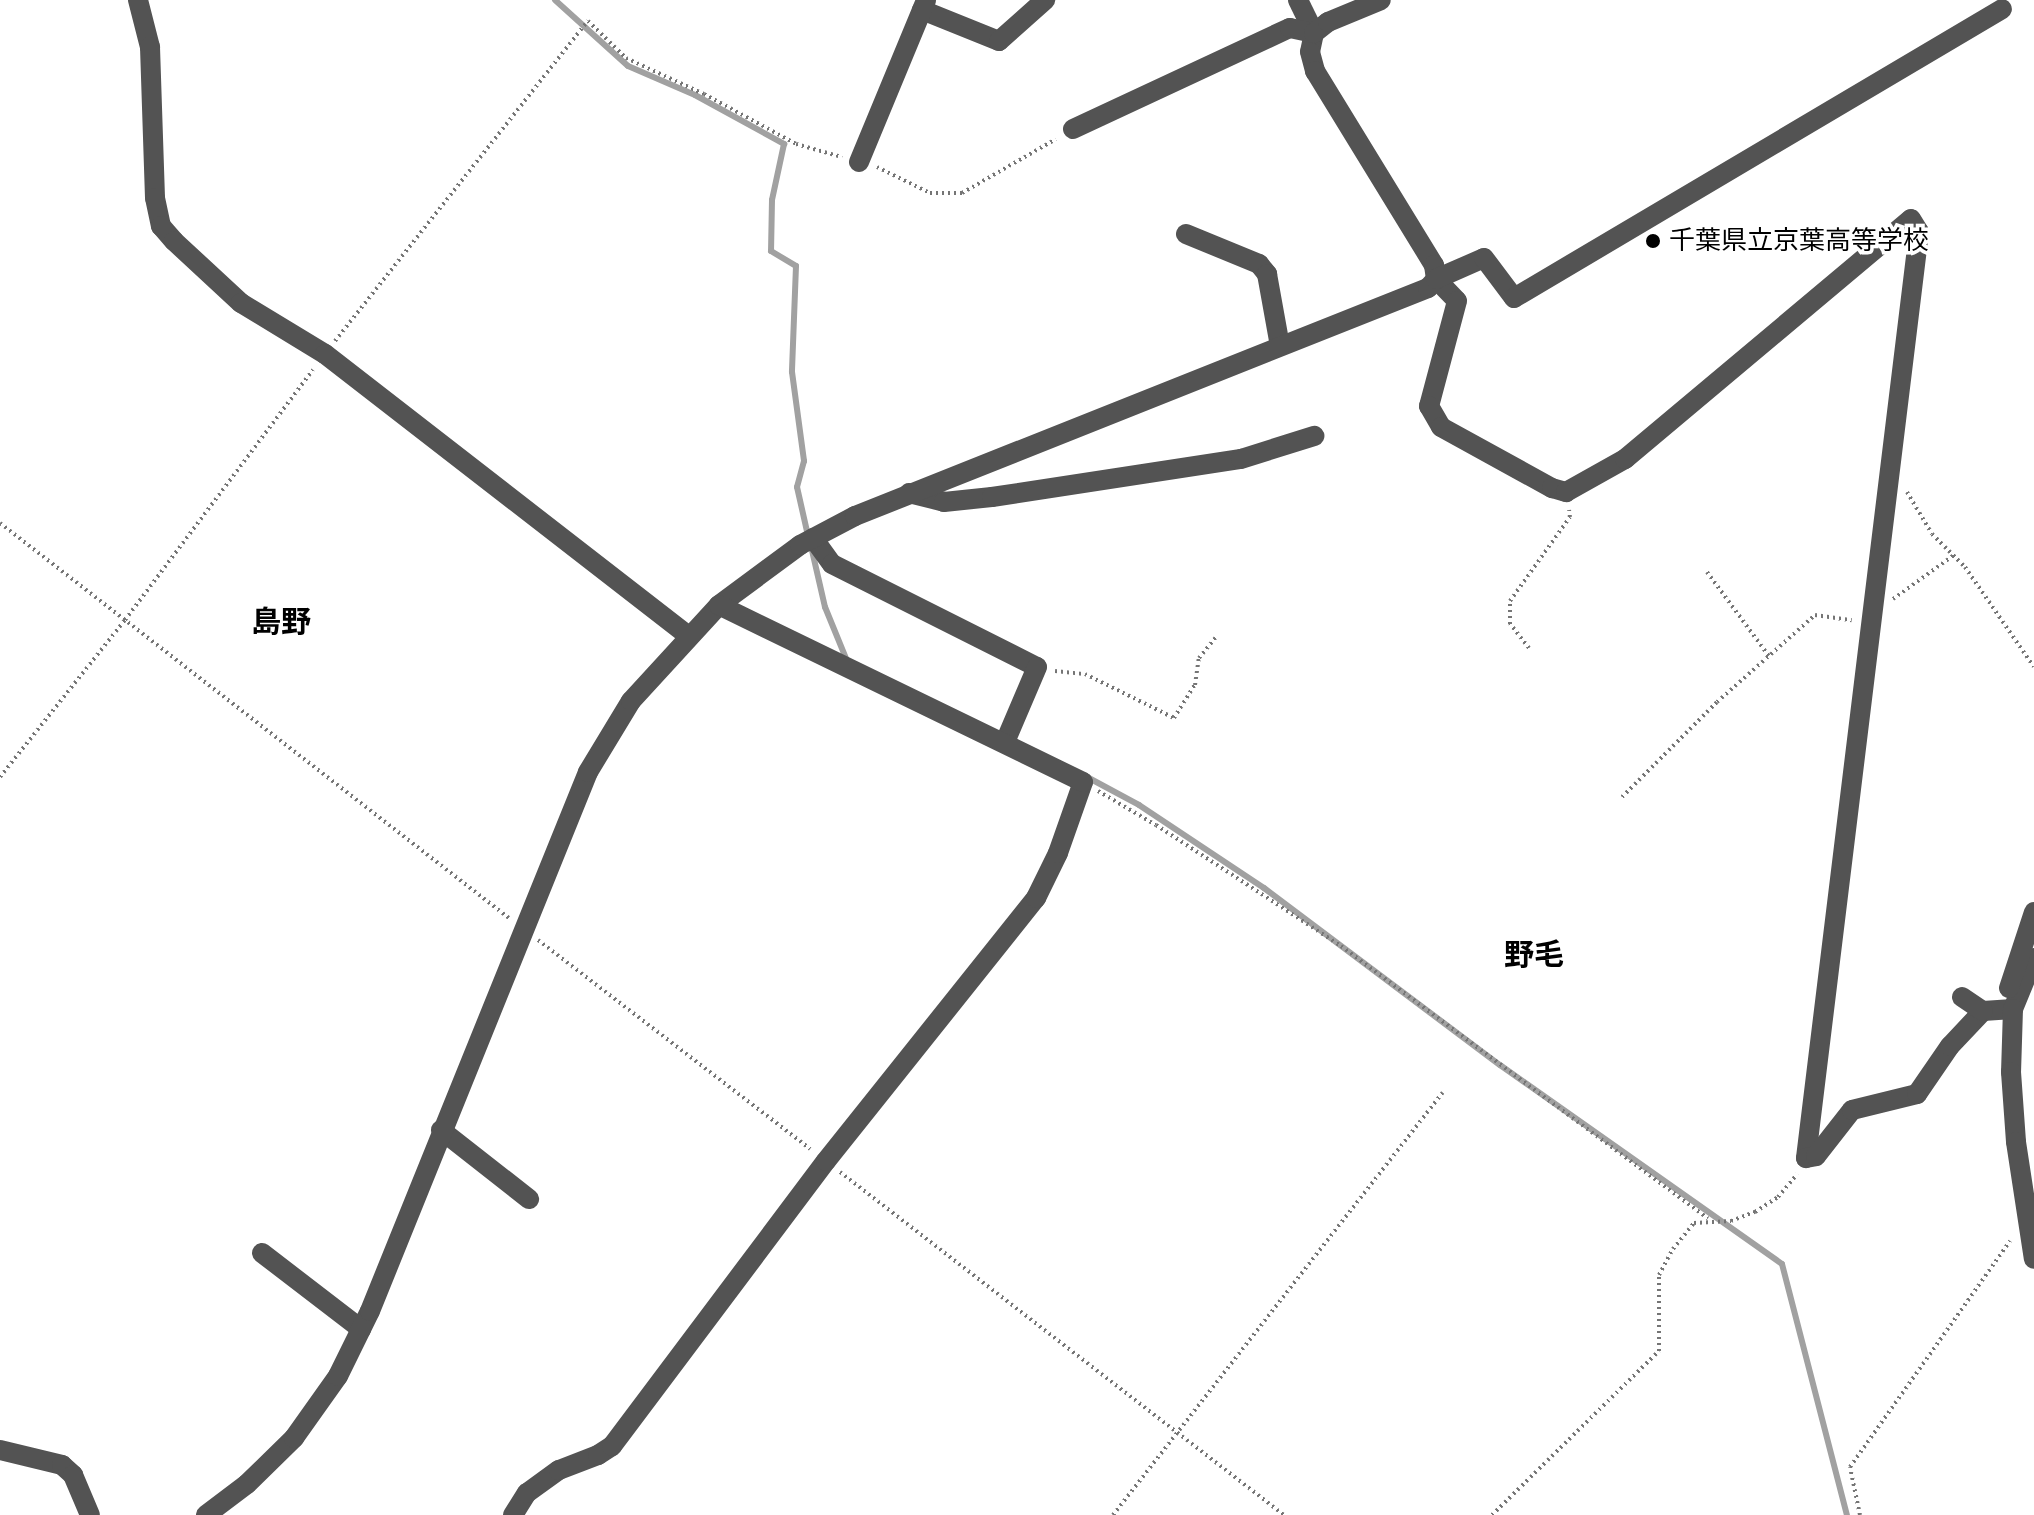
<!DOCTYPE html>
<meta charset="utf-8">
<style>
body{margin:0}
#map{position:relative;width:2034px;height:1515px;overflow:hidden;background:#fff;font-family:"Fira Sans","Noto Sans JP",sans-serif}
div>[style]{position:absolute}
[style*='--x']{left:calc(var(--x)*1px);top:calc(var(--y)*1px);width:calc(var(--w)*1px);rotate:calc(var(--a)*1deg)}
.stream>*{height:6px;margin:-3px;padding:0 3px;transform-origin:3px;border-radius:3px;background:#a1a1a1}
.path>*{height:4px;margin-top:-2px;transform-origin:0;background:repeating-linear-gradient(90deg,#757575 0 2px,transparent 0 6px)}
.minor>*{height:20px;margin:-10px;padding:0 10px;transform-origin:10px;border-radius:10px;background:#535353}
.dots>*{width:22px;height:22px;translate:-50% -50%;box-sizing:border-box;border:4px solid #fff;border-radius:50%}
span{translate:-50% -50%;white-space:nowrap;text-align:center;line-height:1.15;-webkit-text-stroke:7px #fff;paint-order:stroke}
.poi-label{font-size:26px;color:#000}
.left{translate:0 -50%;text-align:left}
.quarter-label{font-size:30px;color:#000;font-weight:700}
</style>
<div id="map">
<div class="stream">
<div style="--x:555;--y:0;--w:98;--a:42.1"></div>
<div style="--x:628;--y:66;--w:73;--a:23.4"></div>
<div style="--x:695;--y:95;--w:102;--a:28.8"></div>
<div style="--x:784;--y:144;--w:57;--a:102.1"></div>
<div style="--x:772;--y:200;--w:51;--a:91.1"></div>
<div style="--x:771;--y:251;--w:29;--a:31"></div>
<div style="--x:796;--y:266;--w:106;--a:92.2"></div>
<div style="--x:792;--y:372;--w:90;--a:82.3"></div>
<div style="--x:804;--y:461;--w:27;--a:105"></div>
<div style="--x:797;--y:487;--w:50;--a:77.3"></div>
<div style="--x:811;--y:546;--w:63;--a:77.1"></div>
<div style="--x:825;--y:607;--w:58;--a:67.8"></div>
<div style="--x:1087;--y:777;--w:59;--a:28.3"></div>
<div style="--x:1139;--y:805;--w:150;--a:33.6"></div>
<div style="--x:1264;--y:888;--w:295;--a:36.9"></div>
<div style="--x:1500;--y:1065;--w:345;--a:35.2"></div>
<div style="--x:1782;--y:1264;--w:259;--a:75.5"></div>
</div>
<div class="path">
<div style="--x:877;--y:167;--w:59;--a:26.1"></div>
<div style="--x:930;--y:193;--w:32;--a:0"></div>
<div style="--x:962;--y:193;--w:108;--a:-29.9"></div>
<div style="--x:335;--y:341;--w:408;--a:-51.7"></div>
<div style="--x:588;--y:21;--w:53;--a:44.2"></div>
<div style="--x:626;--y:58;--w:86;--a:24.8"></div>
<div style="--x:704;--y:94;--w:105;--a:28.5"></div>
<div style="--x:796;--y:144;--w:48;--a:15.8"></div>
<div style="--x:1907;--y:492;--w:49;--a:59.2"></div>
<div style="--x:1932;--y:534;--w:47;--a:45"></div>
<div style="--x:1965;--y:567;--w:121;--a:55.4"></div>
<div style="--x:0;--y:523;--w:644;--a:37.81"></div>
<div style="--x:1707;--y:572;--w:104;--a:53.6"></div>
<div style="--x:1893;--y:599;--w:75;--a:-35.8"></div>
<div style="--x:1529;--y:648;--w:31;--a:-128"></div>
<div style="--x:1510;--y:624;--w:23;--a:-90"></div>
<div style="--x:1510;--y:601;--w:103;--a:-54.5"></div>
<div style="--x:1570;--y:517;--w:7;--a:-98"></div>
<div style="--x:1055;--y:671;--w:30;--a:6"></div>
<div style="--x:1085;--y:674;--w:99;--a:26.3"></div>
<div style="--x:1174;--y:718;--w:39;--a:-58"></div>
<div style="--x:1195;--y:685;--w:27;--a:-82"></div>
<div style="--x:1199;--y:658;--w:27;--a:-51"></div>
<div style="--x:0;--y:777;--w:201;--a:-51.5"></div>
<div style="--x:125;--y:620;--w:313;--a:-53.1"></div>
<div style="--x:1098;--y:791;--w:67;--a:30.4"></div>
<div style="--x:1156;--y:825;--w:221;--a:33.2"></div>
<div style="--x:1341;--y:946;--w:457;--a:36.6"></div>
<div style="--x:1622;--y:797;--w:134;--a:-45"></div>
<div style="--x:1717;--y:702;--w:131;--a:-41.6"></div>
<div style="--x:1815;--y:615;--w:37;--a:8"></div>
<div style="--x:538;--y:940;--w:343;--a:37.5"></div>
<div style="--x:840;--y:1172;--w:561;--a:37.69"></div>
<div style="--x:1113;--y:1515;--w:536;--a:-52.04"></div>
<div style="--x:1492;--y:1515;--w:234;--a:-44.5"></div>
<div style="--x:1659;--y:1351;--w:76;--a:-90"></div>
<div style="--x:1659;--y:1275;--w:30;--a:-62"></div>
<div style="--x:1673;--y:1249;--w:33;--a:-51"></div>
<div style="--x:1694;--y:1223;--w:37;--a:-3"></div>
<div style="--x:1731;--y:1221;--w:26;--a:-21"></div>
<div style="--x:1755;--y:1212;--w:27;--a:-33"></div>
<div style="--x:1778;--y:1197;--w:30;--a:-50"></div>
<div style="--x:1860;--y:1515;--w:49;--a:-101.8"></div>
<div style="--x:1850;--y:1467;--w:277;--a:-54.7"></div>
</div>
<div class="minor">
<div style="--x:138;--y:0;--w:49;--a:75.7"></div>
<div style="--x:150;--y:47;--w:151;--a:88.1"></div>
<div style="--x:155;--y:198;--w:29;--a:78"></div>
<div style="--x:161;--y:226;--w:20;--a:49"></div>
<div style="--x:174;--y:241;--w:91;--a:42.8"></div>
<div style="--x:241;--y:303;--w:98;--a:31.3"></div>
<div style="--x:325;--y:354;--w:460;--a:37.8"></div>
<div style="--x:1298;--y:0;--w:37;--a:64"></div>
<div style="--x:1314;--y:33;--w:19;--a:102"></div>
<div style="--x:1310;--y:52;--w:20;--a:75"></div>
<div style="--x:1315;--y:71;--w:228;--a:58.5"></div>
<div style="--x:1434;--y:265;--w:14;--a:82"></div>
<div style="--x:1436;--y:279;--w:30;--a:46"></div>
<div style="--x:1457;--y:301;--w:109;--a:104.9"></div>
<div style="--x:1429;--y:406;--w:24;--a:60"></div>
<div style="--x:1441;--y:427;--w:127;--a:28.8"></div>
<div style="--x:1552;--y:488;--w:15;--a:16"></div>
<div style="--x:1566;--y:492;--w:68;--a:-29.2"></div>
<div style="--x:1625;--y:459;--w:373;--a:-40"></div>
<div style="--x:1911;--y:219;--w:15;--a:58"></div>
<div style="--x:1919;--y:232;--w:933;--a:96.96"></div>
<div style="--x:1806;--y:1158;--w:10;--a:-11"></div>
<div style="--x:1816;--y:1156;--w:58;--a:-52"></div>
<div style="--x:1852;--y:1110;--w:67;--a:-13.8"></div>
<div style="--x:1917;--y:1094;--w:58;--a:-55.5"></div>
<div style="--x:1950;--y:1046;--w:48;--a:-46.7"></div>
<div style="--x:1983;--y:1011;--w:30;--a:-4"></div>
<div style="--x:922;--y:10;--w:83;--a:21.9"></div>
<div style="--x:999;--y:41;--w:62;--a:-41.7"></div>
<div style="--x:1073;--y:129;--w:239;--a:-25"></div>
<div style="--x:1290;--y:28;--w:25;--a:12"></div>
<div style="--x:1314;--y:33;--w:18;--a:-38"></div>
<div style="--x:1328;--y:22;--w:57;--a:-22.5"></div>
<div style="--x:859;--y:162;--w:175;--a:-67.5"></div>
<div style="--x:1186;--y:234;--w:79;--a:22.3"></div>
<div style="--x:1259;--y:264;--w:13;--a:51"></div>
<div style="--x:1267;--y:274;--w:73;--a:79.8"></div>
<div style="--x:909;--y:493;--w:36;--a:14"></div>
<div style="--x:944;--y:502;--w:48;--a:-5.9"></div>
<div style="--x:992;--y:497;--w:252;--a:-8.7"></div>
<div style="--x:1241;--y:459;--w:77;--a:-17.5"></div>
<div style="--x:813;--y:538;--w:32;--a:54"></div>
<div style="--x:832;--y:564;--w:229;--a:26.7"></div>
<div style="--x:1037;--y:667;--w:82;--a:113.1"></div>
<div style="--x:2034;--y:958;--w:55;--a:112.4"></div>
<div style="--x:2013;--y:1009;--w:63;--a:91.8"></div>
<div style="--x:2011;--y:1072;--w:70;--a:85.9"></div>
<div style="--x:2016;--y:1142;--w:118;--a:81.3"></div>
<div style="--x:2009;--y:988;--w:80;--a:-71.8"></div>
<div style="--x:1962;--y:997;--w:25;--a:34"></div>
<div style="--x:441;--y:1130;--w:112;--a:38.1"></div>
<div style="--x:262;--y:1253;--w:125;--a:37.5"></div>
<div style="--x:0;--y:1450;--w:64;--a:13.6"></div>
<div style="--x:62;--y:1465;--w:15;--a:42"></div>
<div style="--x:73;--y:1475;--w:43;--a:67"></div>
<div style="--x:206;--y:1515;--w:51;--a:-37.1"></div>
<div style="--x:247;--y:1484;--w:66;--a:-44.4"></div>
<div style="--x:294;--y:1438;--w:76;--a:-54.6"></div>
<div style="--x:338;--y:1376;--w:72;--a:-63.8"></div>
<div style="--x:370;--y:1311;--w:581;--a:-67.98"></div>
<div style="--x:588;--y:772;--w:83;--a:-58.8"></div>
<div style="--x:631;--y:701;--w:130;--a:-47.5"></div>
<div style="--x:719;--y:605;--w:101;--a:-36.5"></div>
<div style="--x:800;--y:545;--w:62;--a:-27.8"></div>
<div style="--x:855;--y:516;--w:617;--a:-21.7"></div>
<div style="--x:1428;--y:288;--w:12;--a:-48"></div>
<div style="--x:1436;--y:279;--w:52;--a:-23.6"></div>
<div style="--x:1484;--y:258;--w:50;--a:53.1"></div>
<div style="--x:1514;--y:298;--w:567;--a:-30.63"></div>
<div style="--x:513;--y:1515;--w:26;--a:-58"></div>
<div style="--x:527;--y:1493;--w:39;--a:-36"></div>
<div style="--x:559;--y:1470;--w:42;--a:-21"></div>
<div style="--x:598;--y:1455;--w:17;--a:-33"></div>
<div style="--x:612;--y:1446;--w:356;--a:-53.1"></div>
<div style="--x:826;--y:1161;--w:337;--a:-51.4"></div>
<div style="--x:1036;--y:898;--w:50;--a:-63.9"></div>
<div style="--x:1058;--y:853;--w:75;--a:-70.6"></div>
<div style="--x:1083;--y:782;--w:405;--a:-154.1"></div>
</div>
<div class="dots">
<div style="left:1653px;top:241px;background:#000"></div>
</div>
<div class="poi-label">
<span class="left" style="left:1669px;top:241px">千葉県立京葉高等学校</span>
</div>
<div class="quarter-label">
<span style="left:281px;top:622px">島野</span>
<span style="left:1534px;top:955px">野毛</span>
</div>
</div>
